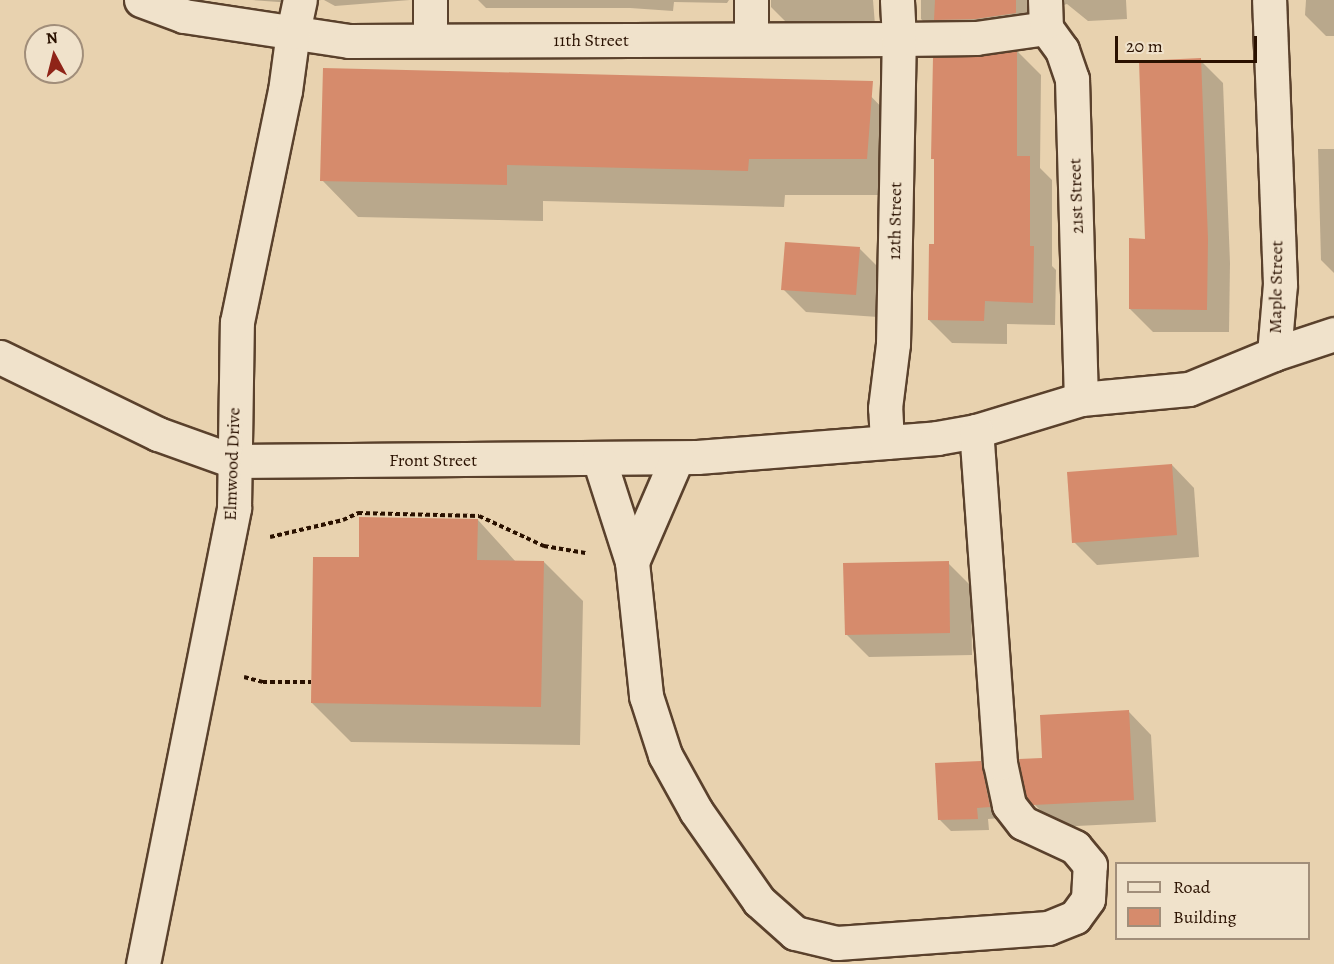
<!DOCTYPE html>
<style>
body{margin:0}
#map{position:relative;width:1334px;height:964px;overflow:hidden;background:#e8d2af;font-family:Alegreya,serif}
div>[style]{position:absolute}
[style*='--x']{left:calc(var(--x)*1px);top:calc(var(--y)*1px);width:calc(var(--w)*1px);rotate:calc(var(--a)*1deg)}
.shadow>*{inset:0;background:#0003}
.building>*{inset:0;background:#d68b6c}
.path>*{height:4px;margin-top:-2px;transform-origin:0;background:repeating-linear-gradient(90deg,#2a1100 0 4.5px,transparent 0 7.5px)}
.roads{filter:drop-shadow(2px 0 #5a412c) drop-shadow(-2px 0 #5a412c) drop-shadow(0 2px #5a412c) drop-shadow(0 -2px #5a412c)}
.minor>*{height:33px;margin:-16.5px;padding:0 16.5px;transform-origin:16.5px;border-radius:16.5px;background:#f0e2cb}
span{translate:-50% -50%;white-space:nowrap;text-align:center;line-height:1.15;-webkit-text-stroke:6px #f0e2cb;paint-order:stroke}
.street-label{font-size:18px;color:#2a1100}
.legend{position:absolute;left:1115px;top:862px;width:195px;height:78px;box-sizing:border-box;background:#f0e2cb;border:2px solid #a18e7a;margin:0;padding:8px 10px;list-style:none;font-size:18px;color:#2a1100}
.legend li{display:flex;align-items:center;gap:12px;height:30px}
.legend b{width:30px;border:2px solid #a18e7a}
.north{position:absolute;left:24px;top:24px;width:60px;height:60px;box-sizing:border-box;background:#f0e2cb;border:2px solid #a18e7a;border-radius:50%;rotate:353deg;font-size:16px;font-weight:700;line-height:24px;text-align:center;color:#2a1100}
.north::after{content:'';display:block;margin:auto;width:21px;height:27px;background:#8f2418;clip-path:polygon(50% 0,100% 100%,50% 72%,0 100%)}
.scale{position:absolute;left:1115px;top:36px;width:142px;height:27px;box-sizing:border-box;border:3px solid #2a1100;border-top:0;padding-left:8px;font-size:18px;line-height:21px;white-space:nowrap;color:#2a1100;-webkit-text-stroke:4px #f0e2cb;paint-order:stroke}
</style>
<div id="map">
<div class="shadow">
<div style="clip-path:polygon(252px 0,321px 0,307px 4px)"></div>
<div style="clip-path:polygon(324px 0,410px 0,335px 6px)"></div>
<div style="clip-path:polygon(478px 0,729px 0,727px 3px,674px 2px,673px 11px,630px 8px,486px 8px)"></div>
<div style="clip-path:polygon(771px 0,873px 0,875px 25px,794px 30px,771px 7px)"></div>
<div style="clip-path:polygon(921px 0,1126px 0,1127px 19px,1088px 21px,1067px 4px,944px 42px,921px 19px)"></div>
<div style="clip-path:polygon(1306px 0,1334px 0,1334px 36px,1326px 36px,1305px 15px)"></div>
<div style="clip-path:polygon(1018px 52px,1041px 75px,1040px 168px,1052px 180px,1052px 266px,1056px 270px,1055px 325px,1007px 324px,1007px 344px,952px 343px,929px 320px,935px 245px,936px 161px,933px 158px,977px 58px)"></div>
<div style="clip-path:polygon(1200px 60px,1223px 83px,1230px 263px,1229px 332px,1153px 332px,1130px 309px,1146px 240px)"></div>
<div style="clip-path:polygon(857px 82px,893px 119px,898px 195px,785px 195px,784px 207px,543px 201px,543px 221px,358px 217px,322px 180px)"></div>
<div style="clip-path:polygon(1318px 149px,1334px 149px,1334px 273px,1321px 260px)"></div>
<div style="clip-path:polygon(859px 248px,882px 271px,878px 317px,806px 312px,783px 289px)"></div>
<div style="clip-path:polygon(1172px 465px,1194px 488px,1199px 557px,1097px 565px,1074px 542px)"></div>
<div style="clip-path:polygon(478px 520px,516px 562px,544px 562px,583px 601px,580px 745px,351px 742px,312px 703px,360px 559px)"></div>
<div style="clip-path:polygon(948px 563px,971px 586px,972px 655px,869px 657px,846px 634px)"></div>
<div style="clip-path:polygon(1129px 712px,1151px 735px,1156px 822px,1057px 827px,1034px 804px)"></div>
<div style="clip-path:polygon(980px 762px,992px 774px,1001px 818px,988px 819px,989px 830px,951px 831px,940px 820px)"></div>
</div>
<div class="building">
<div style="clip-path:polygon(935px 0,1016px 0,1016px 13px,975px 19px,934px 20px)"></div>
<div style="clip-path:polygon(1017px 51px,1017px 156px,1030px 156px,1030px 246px,1034px 246px,1033px 303px,985px 301px,984px 321px,928px 320px,929px 244px,934px 244px,934px 159px,931px 159px,933px 57px,976px 57px)"></div>
<div style="clip-path:polygon(1201px 58px,1208px 239px,1207px 310px,1129px 309px,1129px 238px,1145px 239px,1139px 61px)"></div>
<div style="clip-path:polygon(323px 68px,873px 81px,867px 159px,749px 159px,748px 171px,507px 165px,507px 185px,320px 181px)"></div>
<div style="clip-path:polygon(785px 242px,860px 247px,856px 295px,781px 290px)"></div>
<div style="clip-path:polygon(1172px 464px,1177px 535px,1072px 543px,1067px 472px)"></div>
<div style="clip-path:polygon(359px 517px,478px 519px,477px 560px,544px 561px,541px 707px,311px 703px,313px 557px,359px 557px)"></div>
<div style="clip-path:polygon(949px 561px,950px 633px,845px 635px,843px 563px)"></div>
<div style="clip-path:polygon(1129px 710px,1134px 800px,1033px 805px,1026px 797px,1019px 759px,1042px 758px,1040px 715px)"></div>
<div style="clip-path:polygon(981px 761px,990px 807px,977px 808px,978px 819px,938px 820px,935px 763px)"></div>
</div>
<div class="path">
<div style="--x:270;--y:537;--w:75;--a:-13.1"></div>
<div style="--x:343;--y:520;--w:17;--a:-25"></div>
<div style="--x:358;--y:513;--w:121;--a:1.4"></div>
<div style="--x:479;--y:516;--w:72;--a:24.8"></div>
<div style="--x:544;--y:546;--w:42;--a:9.7"></div>
<div style="--x:244;--y:677;--w:20;--a:15"></div>
<div style="--x:263;--y:682;--w:48;--a:0"></div>
</div>
<div class="roads">
<div class="minor">
<div style="--x:141;--y:0;--w:46;--a:20.4"></div>
<div style="--x:184;--y:16;--w:167;--a:8.6"></div>
<div style="--x:349;--y:41;--w:550;--a:-0.21"></div>
<div style="--x:899;--y:39;--w:77;--a:-0.7"></div>
<div style="--x:976;--y:38;--w:71;--a:-8.1"></div>
<div style="--x:751;--y:0;--w:39;--a:90"></div>
<div style="--x:1045;--y:0;--w:28;--a:88"></div>
<div style="--x:1046;--y:28;--w:27;--a:54"></div>
<div style="--x:1062;--y:50;--w:31;--a:71"></div>
<div style="--x:1072;--y:79;--w:320;--a:88.4"></div>
<div style="--x:430;--y:40;--w:40;--a:-90"></div>
<div style="--x:1274;--y:354;--w:63;--a:-18.4"></div>
<div style="--x:0;--y:357;--w:176;--a:26"></div>
<div style="--x:158;--y:434;--w:80;--a:19.8"></div>
<div style="--x:233;--y:461;--w:464;--a:-0.5"></div>
<div style="--x:697;--y:457;--w:241;--a:-4.5"></div>
<div style="--x:937;--y:438;--w:40;--a:-10"></div>
<div style="--x:976;--y:431;--w:110;--a:-16.9"></div>
<div style="--x:1081;--y:399;--w:108;--a:-5.3"></div>
<div style="--x:1189;--y:389;--w:92;--a:-22.4"></div>
<div style="--x:1274;--y:354;--w:70;--a:-85.1"></div>
<div style="--x:1280;--y:284;--w:284;--a:-92.2"></div>
<div style="--x:887;--y:442;--w:34;--a:-93"></div>
<div style="--x:885;--y:408;--w:64;--a:-82.9"></div>
<div style="--x:893;--y:344;--w:305;--a:-88.9"></div>
<div style="--x:899;--y:39;--w:39;--a:-93"></div>
<div style="--x:599;--y:459;--w:108;--a:72.2"></div>
<div style="--x:632;--y:562;--w:135;--a:84"></div>
<div style="--x:646;--y:696;--w:62;--a:72.1"></div>
<div style="--x:665;--y:755;--w:64;--a:61"></div>
<div style="--x:696;--y:811;--w:110;--a:55"></div>
<div style="--x:759;--y:901;--w:48;--a:41.6"></div>
<div style="--x:795;--y:933;--w:43;--a:13.4"></div>
<div style="--x:837;--y:943;--w:212;--a:-4.1"></div>
<div style="--x:1048;--y:928;--w:29;--a:-22"></div>
<div style="--x:1075;--y:917;--w:22;--a:-54"></div>
<div style="--x:1088;--y:899;--w:34;--a:-87"></div>
<div style="--x:1090;--y:865;--w:23;--a:-130"></div>
<div style="--x:1075;--y:847;--w:57;--a:-155.2"></div>
<div style="--x:1023;--y:823;--w:23;--a:-128"></div>
<div style="--x:1009;--y:805;--w:43;--a:-102.1"></div>
<div style="--x:1000;--y:763;--w:333;--a:-94.1"></div>
<div style="--x:632;--y:562;--w:113;--a:-66.6"></div>
<div style="--x:143;--y:964;--w:465;--a:-78.7"></div>
<div style="--x:234;--y:508;--w:186;--a:-89.1"></div>
<div style="--x:237;--y:322;--w:236;--a:-78.3"></div>
<div style="--x:285;--y:91;--w:60;--a:-82.3"></div>
<div style="--x:293;--y:32;--w:33;--a:-78"></div>
</div>
</div>
<div class="street-label">
<span style="left:591px;top:40px">11th Street</span>
<span style="left:1076px;top:196px;rotate:-92deg">21st Street</span>
<span style="left:895px;top:221px;rotate:-89deg">12th Street</span>
<span style="left:1276px;top:287px;rotate:-89deg">Maple Street</span>
<span style="left:433px;top:460px">Front Street</span>
<span style="left:232px;top:464px;rotate:-88deg">Elmwood Drive</span>
</div>
<ul class="legend">
<li><b style="height:8px;background:#f0e2cb"></b>Road</li>
<li><b style="height:16px;background:#d68b6c"></b>Building</li>
</ul>
<div class="north">N</div>
<div class="scale">20 m</div>
</div>
